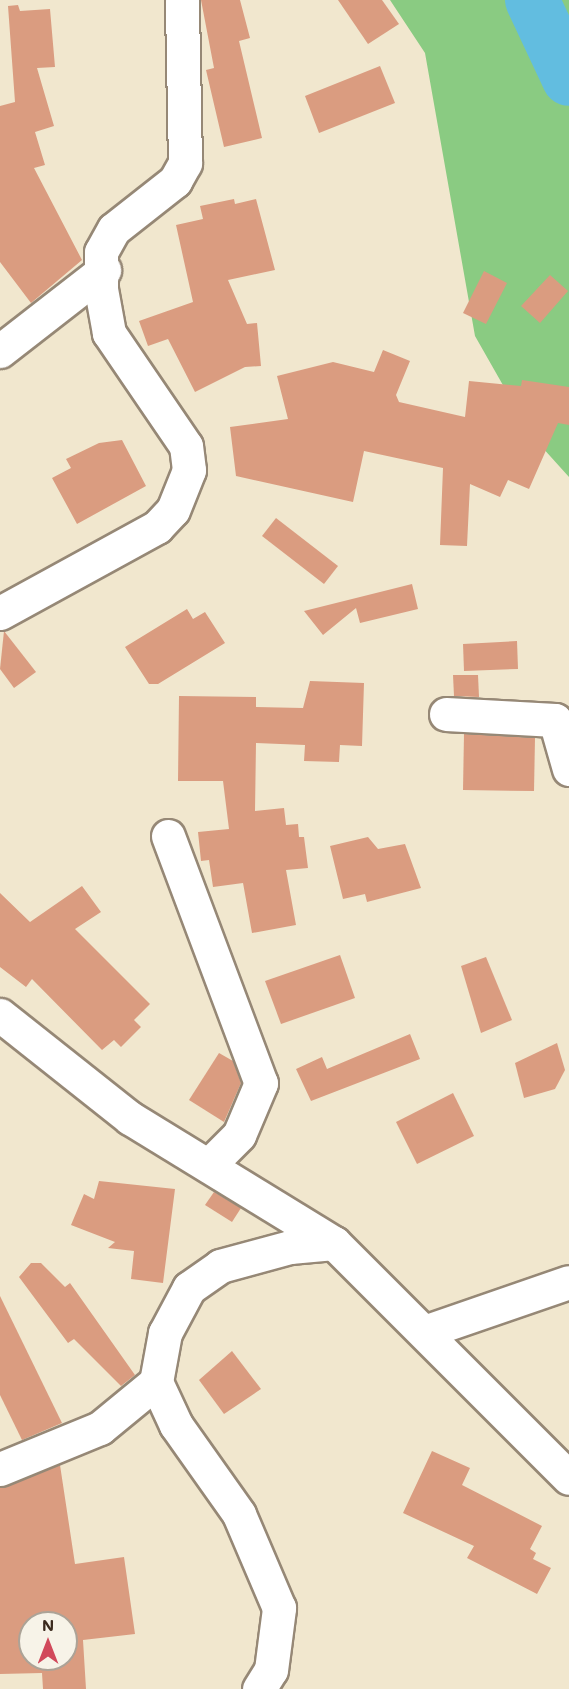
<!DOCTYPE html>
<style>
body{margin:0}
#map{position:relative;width:569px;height:1689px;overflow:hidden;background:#f1e7ce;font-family:Mali,sans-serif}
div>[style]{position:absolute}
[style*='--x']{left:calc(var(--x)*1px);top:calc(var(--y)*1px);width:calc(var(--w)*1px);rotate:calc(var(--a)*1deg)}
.green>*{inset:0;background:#8acb82}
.river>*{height:54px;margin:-27px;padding:0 27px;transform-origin:27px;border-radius:27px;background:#62bde0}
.building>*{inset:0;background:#da9c80}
.roads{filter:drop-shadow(2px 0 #968876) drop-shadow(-2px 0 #968876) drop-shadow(0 2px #968876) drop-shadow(0 -2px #968876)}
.minor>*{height:33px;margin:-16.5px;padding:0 16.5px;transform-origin:16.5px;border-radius:16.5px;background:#fff}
span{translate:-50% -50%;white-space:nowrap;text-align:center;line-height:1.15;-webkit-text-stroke:4.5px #f7f3e8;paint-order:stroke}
.north{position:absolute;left:18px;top:1611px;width:60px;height:60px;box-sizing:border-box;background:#f7f3e8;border:2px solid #aca397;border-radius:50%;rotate:0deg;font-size:16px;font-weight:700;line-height:24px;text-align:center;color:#3b2a1e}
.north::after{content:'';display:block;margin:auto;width:21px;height:27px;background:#d1495b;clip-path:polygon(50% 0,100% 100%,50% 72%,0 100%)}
</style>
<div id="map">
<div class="green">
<div style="clip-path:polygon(390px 0,569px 0,569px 477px,532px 436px,475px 336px,425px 53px)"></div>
</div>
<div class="river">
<div style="--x:532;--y:0;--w:87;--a:64.9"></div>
</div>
<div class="building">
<div style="clip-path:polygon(201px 0,240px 0,250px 38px,239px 41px,262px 138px,224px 147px,206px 70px,214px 68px)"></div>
<div style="clip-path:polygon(338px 0,382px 0,399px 24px,368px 44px)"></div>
<div style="clip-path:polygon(18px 5px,20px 11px,50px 9px,55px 67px,37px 68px,54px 126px,35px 132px,45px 165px,34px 168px,82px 260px,31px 303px,0 262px,0 106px,15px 102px,8px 6px)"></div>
<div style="clip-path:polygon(380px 66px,395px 103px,319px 133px,305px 96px)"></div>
<div style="clip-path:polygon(234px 199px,235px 204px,256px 199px,275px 270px,228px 280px,247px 324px,257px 323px,261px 366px,245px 367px,195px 392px,168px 339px,148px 346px,139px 321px,193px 302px,176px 225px,203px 219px,200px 206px)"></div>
<div style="clip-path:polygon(484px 271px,507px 283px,486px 324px,463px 313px)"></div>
<div style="clip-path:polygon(550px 275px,568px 291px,540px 323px,521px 306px)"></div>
<div style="clip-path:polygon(383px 350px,410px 361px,396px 395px,399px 402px,465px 417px,469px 381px,521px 386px,522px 380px,569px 387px,569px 425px,558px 423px,529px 489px,508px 480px,500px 497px,470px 484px,467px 546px,440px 545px,443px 468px,364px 451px,353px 502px,236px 476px,230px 427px,288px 419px,277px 376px,333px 362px,374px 372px)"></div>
<div style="clip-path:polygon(122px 440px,146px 486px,77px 524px,52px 478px,71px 468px,66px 459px,99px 443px)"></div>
<div style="clip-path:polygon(276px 518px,338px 566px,324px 584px,262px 536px)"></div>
<div style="clip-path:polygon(412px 584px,418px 609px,360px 623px,356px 608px,323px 635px,304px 611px)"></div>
<div style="clip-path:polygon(187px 609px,193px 619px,205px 612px,225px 643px,158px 684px,149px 684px,125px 647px)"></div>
<div style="clip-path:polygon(4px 631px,36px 672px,14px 688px,0 669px)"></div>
<div style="clip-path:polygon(517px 641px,518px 669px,464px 671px,463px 644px)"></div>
<div style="clip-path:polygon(453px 675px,478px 675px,479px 697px,454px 696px)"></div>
<div style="clip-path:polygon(310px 681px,364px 683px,362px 746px,340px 745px,339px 762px,304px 761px,305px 745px,256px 743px,255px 811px,284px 808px,286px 825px,298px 824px,299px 837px,304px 837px,308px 868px,286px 870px,296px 925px,252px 933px,243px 883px,213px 887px,209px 860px,201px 861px,198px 832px,229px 829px,223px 781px,178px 781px,179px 696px,256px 697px,256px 707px,303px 708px)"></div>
<div style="clip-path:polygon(464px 734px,535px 738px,534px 791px,463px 790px)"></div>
<div style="clip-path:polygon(368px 837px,378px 849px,405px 844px,421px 888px,367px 902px,365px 894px,343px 899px,330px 846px)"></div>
<div style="clip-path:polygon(82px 886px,101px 912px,75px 929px,150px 1004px,134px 1020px,141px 1027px,121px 1047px,114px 1040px,102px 1050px,32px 979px,26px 987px,0 967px,0 893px,30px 922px)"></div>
<div style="clip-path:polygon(340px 955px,355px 998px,281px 1024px,265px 981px)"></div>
<div style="clip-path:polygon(486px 957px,512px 1020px,481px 1033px,461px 966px)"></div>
<div style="clip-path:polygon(410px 1034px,420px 1059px,311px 1101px,296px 1069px,322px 1057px,327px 1069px)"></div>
<div style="clip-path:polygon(557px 1043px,565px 1070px,555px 1089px,524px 1098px,515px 1063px)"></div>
<div style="clip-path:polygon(219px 1053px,233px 1061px,241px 1083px,224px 1122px,189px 1100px)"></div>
<div style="clip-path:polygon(453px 1093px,474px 1136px,417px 1164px,396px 1122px)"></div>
<div style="clip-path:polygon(99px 1181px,175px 1189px,163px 1283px,131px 1279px,134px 1251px,108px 1248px,115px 1242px,71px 1225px,84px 1194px,94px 1199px)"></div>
<div style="clip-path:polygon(214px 1192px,241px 1208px,232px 1222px,205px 1205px)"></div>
<div style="clip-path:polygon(31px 1263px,41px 1263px,65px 1287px,70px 1283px,135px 1375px,121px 1386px,74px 1339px,68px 1343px,19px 1277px)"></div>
<div style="clip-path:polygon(0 1296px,62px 1423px,22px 1440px,0 1395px)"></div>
<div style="clip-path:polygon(232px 1351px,261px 1389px,224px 1414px,199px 1380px)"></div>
<div style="clip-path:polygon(432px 1451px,470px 1468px,462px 1485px,542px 1526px,530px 1549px,536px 1553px,533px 1559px,551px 1568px,537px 1594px,467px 1558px,474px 1546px,403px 1513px)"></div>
<div style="clip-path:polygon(evenodd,60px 1465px,75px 1564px,124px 1557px,135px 1634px,83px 1640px,86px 1689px,43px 1689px,42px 1673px,0 1674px,0 1487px,60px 1465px,30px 1623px,66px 1623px,66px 1659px,30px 1659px,30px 1623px)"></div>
</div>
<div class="roads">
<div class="minor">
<div style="--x:0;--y:351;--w:132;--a:-37.9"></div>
<div style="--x:0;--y:613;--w:179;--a:-28.7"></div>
<div style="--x:157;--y:527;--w:23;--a:-47"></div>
<div style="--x:173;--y:510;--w:43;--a:-68.2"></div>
<div style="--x:189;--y:470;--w:24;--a:-97"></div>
<div style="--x:186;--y:446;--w:137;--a:-124.3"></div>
<div style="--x:109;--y:333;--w:45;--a:-100.3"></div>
<div style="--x:101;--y:289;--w:37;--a:-90"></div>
<div style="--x:101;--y:252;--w:26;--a:-61"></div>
<div style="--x:114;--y:229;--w:78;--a:-38.2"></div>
<div style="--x:175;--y:181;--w:21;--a:-61"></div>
<div style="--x:185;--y:163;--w:163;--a:-91.1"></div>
<div style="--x:446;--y:714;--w:109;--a:3.2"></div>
<div style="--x:555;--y:720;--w:51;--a:74.1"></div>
<div style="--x:168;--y:836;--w:264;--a:69.4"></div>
<div style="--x:261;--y:1083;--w:56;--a:112.9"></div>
<div style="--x:239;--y:1135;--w:41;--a:135"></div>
<div style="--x:0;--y:1015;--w:166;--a:38.4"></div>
<div style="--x:130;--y:1118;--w:239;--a:31.5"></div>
<div style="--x:334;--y:1243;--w:332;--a:45"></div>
<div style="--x:424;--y:1332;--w:153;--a:-19"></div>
<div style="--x:0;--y:1469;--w:108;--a:-22.3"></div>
<div style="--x:100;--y:1428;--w:72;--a:-39.4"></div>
<div style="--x:259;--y:1689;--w:22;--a:-58"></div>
<div style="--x:271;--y:1670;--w:63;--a:-82.6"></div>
<div style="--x:279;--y:1608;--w:102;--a:-113.1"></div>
<div style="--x:239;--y:1514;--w:109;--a:-125.3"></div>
<div style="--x:176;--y:1425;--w:47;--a:-114.9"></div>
<div style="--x:156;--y:1382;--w:50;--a:-79.6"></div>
<div style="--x:165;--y:1333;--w:51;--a:-61.9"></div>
<div style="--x:189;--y:1288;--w:38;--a:-35"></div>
<div style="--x:220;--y:1266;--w:73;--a:-15.2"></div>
<div style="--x:290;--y:1247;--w:44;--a:-5.2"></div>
</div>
</div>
<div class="north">N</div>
</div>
